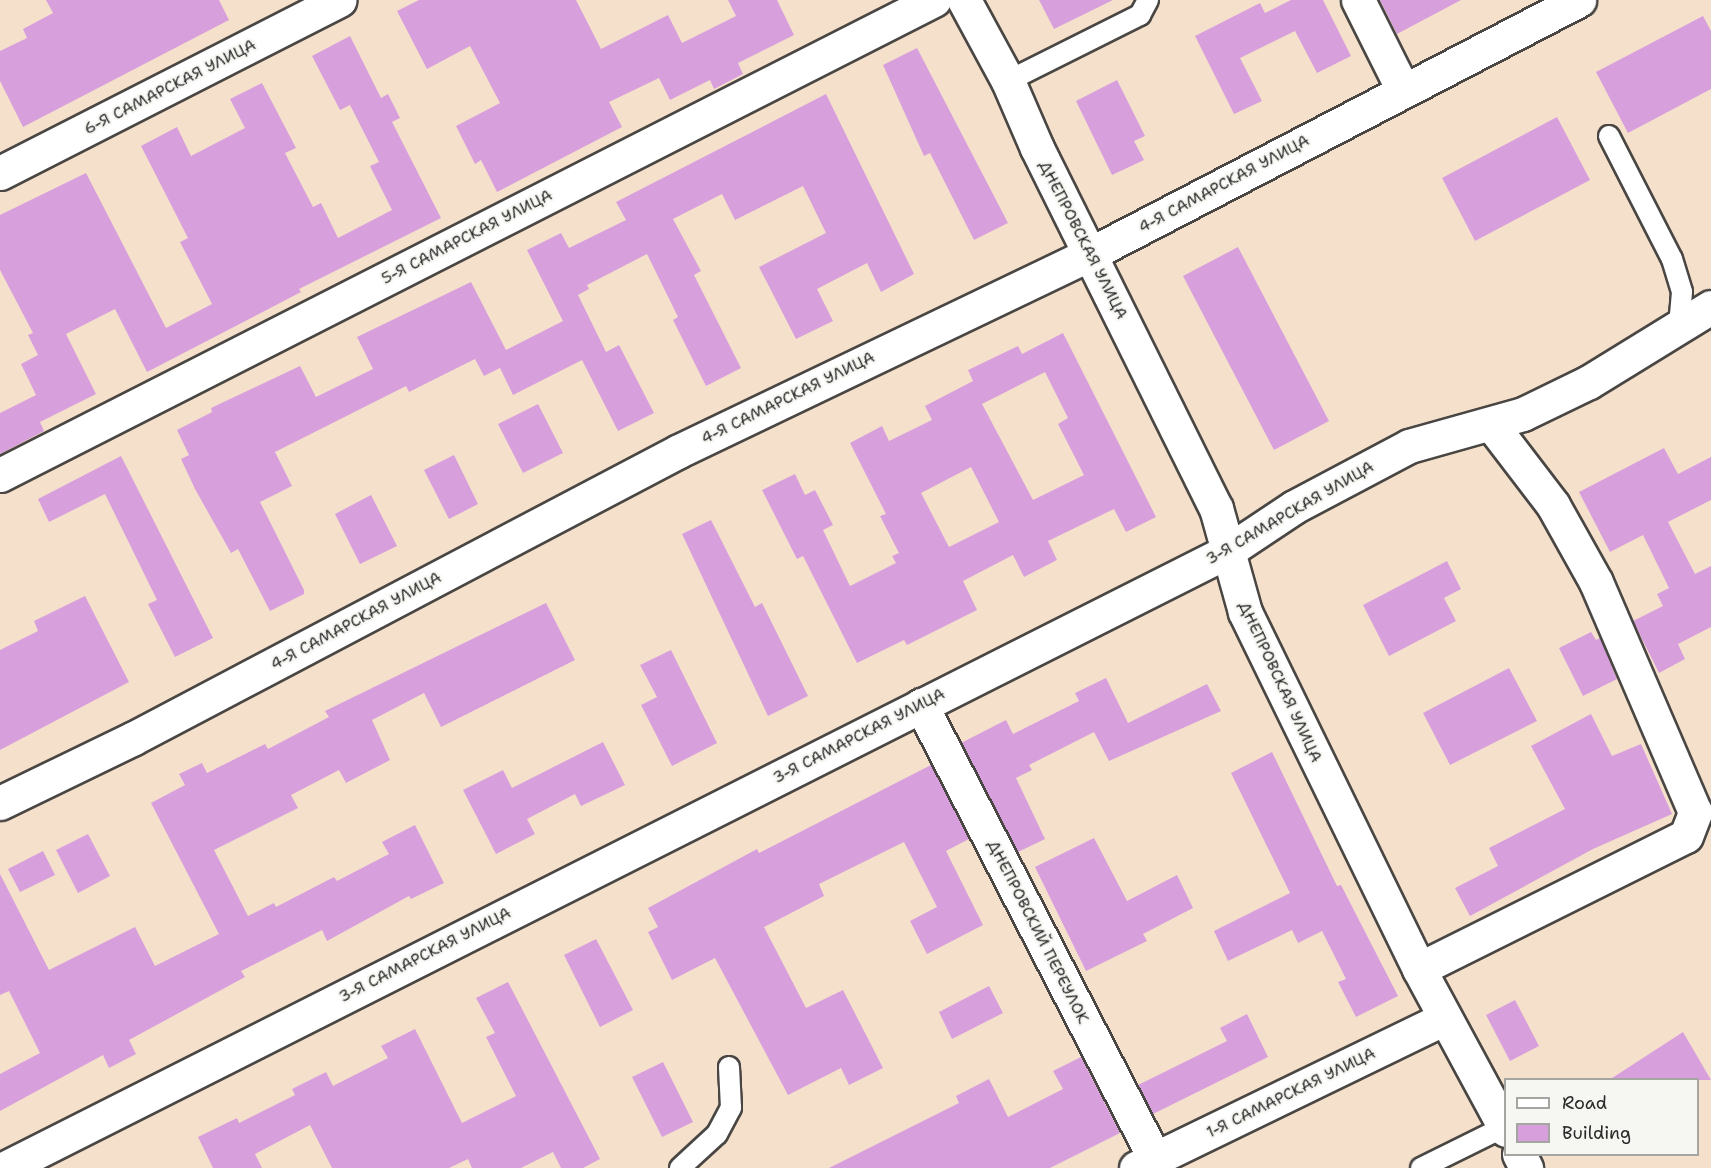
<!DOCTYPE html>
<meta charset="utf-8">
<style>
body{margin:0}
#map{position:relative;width:1711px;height:1168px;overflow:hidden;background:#f5e1cb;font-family:"Shantell Sans",sans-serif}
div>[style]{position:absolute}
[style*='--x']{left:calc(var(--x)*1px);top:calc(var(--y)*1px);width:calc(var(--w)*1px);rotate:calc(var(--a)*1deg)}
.building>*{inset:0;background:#d89fdd}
.roads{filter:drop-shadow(2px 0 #494643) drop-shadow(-2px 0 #494643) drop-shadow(0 2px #494643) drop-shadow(0 -2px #494643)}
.service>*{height:20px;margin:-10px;padding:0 10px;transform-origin:10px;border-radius:10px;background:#fff}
.minor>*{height:33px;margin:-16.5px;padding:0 16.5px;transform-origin:16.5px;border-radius:16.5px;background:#fff}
span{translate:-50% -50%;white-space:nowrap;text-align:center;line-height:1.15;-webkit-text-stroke:4.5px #f6f6f2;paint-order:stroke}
.street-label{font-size:16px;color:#2b2b2b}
.legend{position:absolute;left:1504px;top:1078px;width:195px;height:78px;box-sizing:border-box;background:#f6f6f2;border:2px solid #a5a5a2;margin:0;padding:8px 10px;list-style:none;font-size:18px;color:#2b2b2b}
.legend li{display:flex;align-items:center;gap:12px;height:30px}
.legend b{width:30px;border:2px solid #a5a5a2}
</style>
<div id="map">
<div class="building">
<div style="clip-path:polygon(46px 0,219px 0,229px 20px,23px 127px,0 81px,0 51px,27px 38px,23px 29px,53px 13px)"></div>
<div style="clip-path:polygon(419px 0,576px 0,601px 49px,668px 15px,682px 43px,736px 16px,728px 0,777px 0,794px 35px,738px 63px,743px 74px,714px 89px,710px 80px,670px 100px,659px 78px,609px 102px,622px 127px,497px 192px,481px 160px,475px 164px,456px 126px,500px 103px,470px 46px,427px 69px,397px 11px)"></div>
<div style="clip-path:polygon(1039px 0,1113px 0,1054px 29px)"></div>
<div style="clip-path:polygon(1291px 0,1323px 0,1351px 56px,1317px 73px,1295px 31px,1240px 58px,1262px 101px,1234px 114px,1195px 36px,1260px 3px,1265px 13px)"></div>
<div style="clip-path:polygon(1380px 0,1461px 0,1397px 34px)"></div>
<div style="clip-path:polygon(1703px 16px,1711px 31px,1711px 89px,1628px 133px,1596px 72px)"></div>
<div style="clip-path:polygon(350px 36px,381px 98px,388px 94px,400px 118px,392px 122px,441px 218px,299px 289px,301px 292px,147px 372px,115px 309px,66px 334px,96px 394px,40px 422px,44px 431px,0 454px,0 413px,36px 395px,21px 364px,38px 355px,28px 335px,33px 333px,0 270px,0 215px,86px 173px,166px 328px,212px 304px,180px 242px,188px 238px,141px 146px,177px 127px,191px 156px,245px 128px,230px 99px,262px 83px,296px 148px,285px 153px,313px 207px,321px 203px,338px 238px,392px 210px,370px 166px,379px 162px,350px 105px,340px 110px,312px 56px)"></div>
<div style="clip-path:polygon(917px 48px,1008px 223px,974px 240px,930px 153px,924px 156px,883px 65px)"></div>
<div style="clip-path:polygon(1117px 80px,1145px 136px,1134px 141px,1144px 160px,1112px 175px,1076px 101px)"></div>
<div style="clip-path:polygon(826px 94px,914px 274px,881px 292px,867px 263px,817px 289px,833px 321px,796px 339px,759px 267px,826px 233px,803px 186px,735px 220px,722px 194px,673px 219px,701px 271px,694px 275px,741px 368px,706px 386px,673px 320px,678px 317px,647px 254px,587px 285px,589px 289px,578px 295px,606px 352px,619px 345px,654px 413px,618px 431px,582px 360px,513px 395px,500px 368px,484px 376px,475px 359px,409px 392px,406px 386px,275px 452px,292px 486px,260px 502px,304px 590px,304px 594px,270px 611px,238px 549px,231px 553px,195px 489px,181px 459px,189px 455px,177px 430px,212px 412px,211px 408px,300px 366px,316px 397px,373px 369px,357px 337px,471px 282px,506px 350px,563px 321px,527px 250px,561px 233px,569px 248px,626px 220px,616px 202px)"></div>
<div style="clip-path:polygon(1557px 117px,1590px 180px,1475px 241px,1442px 178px)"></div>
<div style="clip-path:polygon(1238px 247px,1329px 421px,1274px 450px,1183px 276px)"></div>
<div style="clip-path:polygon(evenodd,1063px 333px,1156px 517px,1126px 532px,1114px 509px,1048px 541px,1057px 560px,1024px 577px,1013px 555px,963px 581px,977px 610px,907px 645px,904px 640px,857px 663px,803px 556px,797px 559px,762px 490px,795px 474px,805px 495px,815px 490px,833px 525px,823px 530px,850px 586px,896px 563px,892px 556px,899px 553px,880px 516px,886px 514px,850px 443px,882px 426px,889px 441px,932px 420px,925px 406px,973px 381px,968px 370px,1018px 346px,1022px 354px,1063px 333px,1045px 372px,1068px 418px,1058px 424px,1084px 475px,1033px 500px,982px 404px,1045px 372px,1063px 333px,971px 467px,999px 522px,949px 547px,921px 493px,971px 467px)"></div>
<div style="clip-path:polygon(538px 404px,563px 453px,523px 473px,498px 424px)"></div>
<div style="clip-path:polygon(1664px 448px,1678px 474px,1711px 457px,1711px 500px,1668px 522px,1695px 574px,1711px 566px,1711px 627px,1678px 644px,1685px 659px,1659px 673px,1633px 621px,1663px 606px,1657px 594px,1669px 588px,1643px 535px,1610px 552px,1579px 492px)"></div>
<div style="clip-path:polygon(454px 455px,478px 504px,449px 519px,424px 470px)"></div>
<div style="clip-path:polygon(121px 456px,213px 638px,175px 657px,148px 604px,157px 600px,105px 494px,49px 522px,38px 499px)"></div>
<div style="clip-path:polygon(371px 495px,397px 546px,360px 564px,335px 514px)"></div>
<div style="clip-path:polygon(711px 520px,755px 607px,762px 603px,808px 696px,768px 716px,682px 534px)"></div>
<div style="clip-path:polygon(1447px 561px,1461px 589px,1444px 598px,1456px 621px,1389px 656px,1363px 605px)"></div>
<div style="clip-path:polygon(85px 596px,129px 682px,0 750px,0 650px,38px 631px,34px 621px)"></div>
<div style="clip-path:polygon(546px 603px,575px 660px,441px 727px,424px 693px,372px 720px,390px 760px,346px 783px,339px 770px,291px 795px,298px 808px,214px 850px,248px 916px,274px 903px,276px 907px,334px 877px,337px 881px,389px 854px,382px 842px,415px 825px,444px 883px,411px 899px,409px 896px,327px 941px,322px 930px,241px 971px,245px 977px,129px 1040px,136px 1054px,109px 1068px,103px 1055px,0 1111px,0 1074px,40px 1053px,9px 991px,0 995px,0 874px,49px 970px,135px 927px,155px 966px,219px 934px,151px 803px,185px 785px,179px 774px,202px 763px,207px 773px,265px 744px,268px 749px,329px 717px,325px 711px)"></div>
<div style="clip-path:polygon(1591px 632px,1596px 640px,1600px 638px,1617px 679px,1583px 696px,1559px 648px)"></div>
<div style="clip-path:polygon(671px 650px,717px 743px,672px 766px,641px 705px,657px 697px,640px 665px)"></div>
<div style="clip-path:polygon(1509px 668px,1537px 721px,1450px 765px,1423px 713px)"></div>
<div style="clip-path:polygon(1106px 678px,1128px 723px,1207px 684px,1221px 711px,1109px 761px,1094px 732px,1029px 765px,1032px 770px,1016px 778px,1045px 839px,1018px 852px,961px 743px,1006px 720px,1013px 734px,1079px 701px,1075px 693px)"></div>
<div style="clip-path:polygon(1591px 714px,1612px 756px,1641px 744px,1672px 814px,1593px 849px,1470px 916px,1455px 888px,1498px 866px,1489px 848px,1565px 809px,1531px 746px)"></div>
<div style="clip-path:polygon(603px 742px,625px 785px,581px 806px,575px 794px,527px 819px,535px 834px,496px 854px,463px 790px,503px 770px,512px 788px)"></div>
<div style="clip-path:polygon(1272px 752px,1337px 886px,1341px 885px,1398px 996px,1356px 1017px,1338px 982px,1346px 979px,1322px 931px,1298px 943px,1292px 930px,1228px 961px,1214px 931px,1290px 893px,1231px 773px)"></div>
<div style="clip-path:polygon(931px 765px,969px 839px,946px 851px,983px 925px,927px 954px,910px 921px,937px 907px,904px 842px,819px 884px,824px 896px,764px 927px,806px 1008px,843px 990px,883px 1068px,849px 1085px,841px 1068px,788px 1095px,715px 958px,672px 980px,648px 932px,658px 927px,648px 908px,757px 849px,759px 853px)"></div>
<div style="clip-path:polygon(88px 834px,110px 876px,78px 893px,56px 850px)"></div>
<div style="clip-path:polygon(1094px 838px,1127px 901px,1177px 875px,1193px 908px,1143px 934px,1147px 941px,1086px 971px,1035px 867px)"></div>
<div style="clip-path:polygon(43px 851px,55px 875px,20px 892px,8px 869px)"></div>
<div style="clip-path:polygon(596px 939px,633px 1010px,600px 1027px,564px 955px)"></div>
<div style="clip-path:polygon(508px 982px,600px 1159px,583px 1168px,561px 1168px,553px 1152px,521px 1168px,472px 1168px,468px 1159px,449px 1168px,332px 1168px,310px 1125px,255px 1154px,262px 1168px,213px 1168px,198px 1137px,237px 1118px,239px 1123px,295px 1095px,292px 1089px,326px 1072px,333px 1086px,388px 1058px,381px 1046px,415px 1029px,462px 1123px,516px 1096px,486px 1037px,495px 1033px,476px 998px)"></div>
<div style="clip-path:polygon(989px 986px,1003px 1013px,952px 1039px,939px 1012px)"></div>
<div style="clip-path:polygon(1515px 1000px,1539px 1046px,1510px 1061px,1486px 1015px)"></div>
<div style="clip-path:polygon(1247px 1014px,1268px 1057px,1153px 1114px,1138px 1085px,1227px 1041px,1220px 1028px)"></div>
<div style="clip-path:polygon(1683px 1032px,1711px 1080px,1609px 1080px)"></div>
<div style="clip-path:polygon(1081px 1057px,1120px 1133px,1050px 1168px,829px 1168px,959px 1103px,956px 1096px,989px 1079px,1008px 1117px,1063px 1089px,1053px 1071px)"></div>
<div style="clip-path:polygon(663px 1062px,693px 1122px,662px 1137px,632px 1077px)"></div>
</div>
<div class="roads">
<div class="service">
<div style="--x:1008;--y:81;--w:148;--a:-26.6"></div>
<div style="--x:1140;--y:15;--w:17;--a:-62"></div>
<div style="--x:1609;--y:136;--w:138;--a:62.9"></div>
<div style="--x:1672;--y:259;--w:34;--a:73"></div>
<div style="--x:1682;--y:292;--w:36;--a:95"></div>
<div style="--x:680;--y:1168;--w:50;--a:-42.6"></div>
<div style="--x:717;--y:1134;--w:30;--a:-62"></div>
<div style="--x:731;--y:1108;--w:41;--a:-92.8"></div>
<div style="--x:1421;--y:1168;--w:95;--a:-26.3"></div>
</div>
<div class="minor">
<div style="--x:964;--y:0;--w:92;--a:61.5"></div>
<div style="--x:1008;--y:81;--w:73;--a:66.6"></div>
<div style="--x:1037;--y:148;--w:402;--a:63.6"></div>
<div style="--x:1216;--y:508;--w:108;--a:74.4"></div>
<div style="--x:1245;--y:612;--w:397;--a:64"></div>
<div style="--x:1419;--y:969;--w:183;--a:61.6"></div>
<div style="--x:1358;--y:0;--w:101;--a:63.4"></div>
<div style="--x:0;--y:173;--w:381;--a:-27"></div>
<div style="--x:0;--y:475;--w:1048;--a:-26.96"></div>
<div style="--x:921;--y:705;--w:511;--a:62.73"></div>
<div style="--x:0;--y:803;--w:147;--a:-25.9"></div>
<div style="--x:132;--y:739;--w:618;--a:-27.77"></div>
<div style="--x:679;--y:451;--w:458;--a:-25.6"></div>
<div style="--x:1092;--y:253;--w:549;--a:-27.45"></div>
<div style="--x:1419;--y:969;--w:298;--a:-26.5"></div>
<div style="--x:1686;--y:836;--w:26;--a:-69"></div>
<div style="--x:1695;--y:812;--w:250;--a:-113.3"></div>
<div style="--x:1596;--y:582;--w:88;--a:-119.2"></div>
<div style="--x:1553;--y:505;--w:102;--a:-127.4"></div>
<div style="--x:1519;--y:1154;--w:16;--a:63"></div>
<div style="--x:5;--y:1168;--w:1370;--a:-26.77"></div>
<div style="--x:1228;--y:551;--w:79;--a:-33.7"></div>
<div style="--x:1294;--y:507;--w:130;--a:-27.9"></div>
<div style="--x:1409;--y:446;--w:118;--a:-15.7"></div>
<div style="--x:1523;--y:414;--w:73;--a:-25.9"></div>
<div style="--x:1589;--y:382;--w:143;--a:-31.6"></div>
<div style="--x:1136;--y:1168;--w:343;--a:-25.9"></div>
</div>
</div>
<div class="street-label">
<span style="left:170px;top:87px;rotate:-27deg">6-Я САМАРСКАЯ УЛИЦА</span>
<span style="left:1224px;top:184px;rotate:-28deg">4-Я САМАРСКАЯ УЛИЦА</span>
<span style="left:467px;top:237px;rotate:-27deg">5-Я САМАРСКАЯ УЛИЦА</span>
<span style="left:1083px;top:240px;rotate:63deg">ДНЕПРОВСКАЯ УЛИЦА</span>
<span style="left:788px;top:398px;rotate:-26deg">4-Я САМАРСКАЯ УЛИЦА</span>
<span style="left:1290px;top:513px;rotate:-30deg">3-Я САМАРСКАЯ УЛИЦА</span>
<span style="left:356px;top:621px;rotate:-28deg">4-Я САМАРСКАЯ УЛИЦА</span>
<span style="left:1280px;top:682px;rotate:65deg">ДНЕПРОВСКАЯ УЛИЦА</span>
<span style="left:859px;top:736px;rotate:-27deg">3-Я САМАРСКАЯ УЛИЦА</span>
<span style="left:1038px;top:932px;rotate:63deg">ДНЕПРОВСКИЙ ПЕРЕУЛОК</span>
<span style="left:425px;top:955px;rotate:-27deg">3-Я САМАРСКАЯ УЛИЦА</span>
<span style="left:1291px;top:1093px;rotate:-26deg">1-Я САМАРСКАЯ УЛИЦА</span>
</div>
<ul class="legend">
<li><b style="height:8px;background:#fff"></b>Road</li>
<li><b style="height:16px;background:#d89fdd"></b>Building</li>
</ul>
</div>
